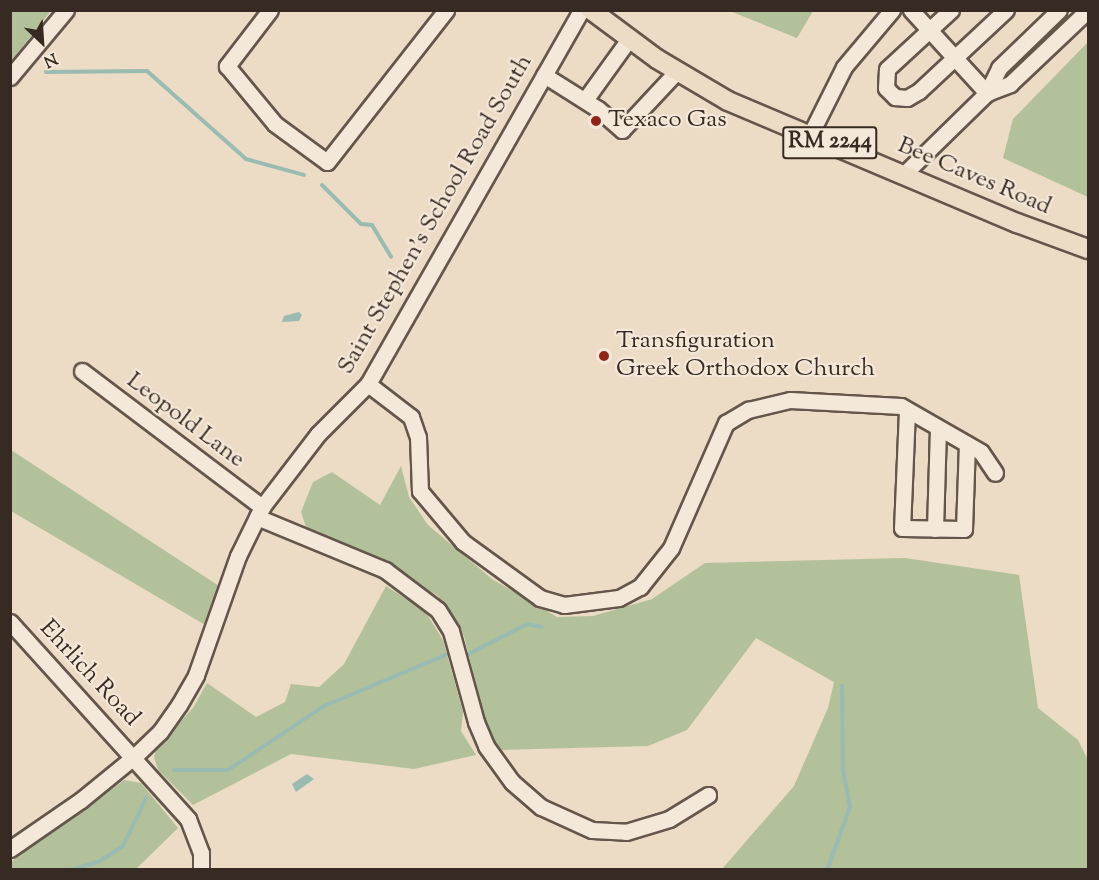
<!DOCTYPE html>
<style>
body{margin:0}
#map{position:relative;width:1099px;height:880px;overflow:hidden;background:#ecdbc5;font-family:"Sorts Mill Goudy",serif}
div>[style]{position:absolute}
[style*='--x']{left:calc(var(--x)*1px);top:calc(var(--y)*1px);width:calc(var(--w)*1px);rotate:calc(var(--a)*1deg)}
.green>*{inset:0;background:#b2c19a}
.water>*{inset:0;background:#99bbb2}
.stream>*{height:4px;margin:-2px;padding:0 2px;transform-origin:2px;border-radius:2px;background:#99bbb2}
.roads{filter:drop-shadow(2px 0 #64564c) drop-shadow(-2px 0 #64564c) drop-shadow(0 2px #64564c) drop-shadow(0 -2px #64564c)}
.minor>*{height:15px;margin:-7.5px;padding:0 7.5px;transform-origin:7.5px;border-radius:7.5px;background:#f3e8d9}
.major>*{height:18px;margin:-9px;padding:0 9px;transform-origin:9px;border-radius:9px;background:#ecdbc5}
.dots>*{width:16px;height:16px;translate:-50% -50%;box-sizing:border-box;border:3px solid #f3e8d9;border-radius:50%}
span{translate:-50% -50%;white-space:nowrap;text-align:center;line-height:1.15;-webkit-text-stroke:4.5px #f3e8d9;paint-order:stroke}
.shield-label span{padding:2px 4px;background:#f3e8d9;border:2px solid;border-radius:4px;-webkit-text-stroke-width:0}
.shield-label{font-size:22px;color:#372a23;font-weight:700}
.poi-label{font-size:24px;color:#372a23}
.left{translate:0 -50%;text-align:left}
.street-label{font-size:24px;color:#372a23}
.frame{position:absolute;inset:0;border:12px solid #372a23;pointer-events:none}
.north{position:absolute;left:12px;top:12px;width:60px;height:60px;-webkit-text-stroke:4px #f3e8d9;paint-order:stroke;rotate:155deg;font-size:16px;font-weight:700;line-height:24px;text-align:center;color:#372a23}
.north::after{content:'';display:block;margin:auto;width:21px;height:27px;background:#372a23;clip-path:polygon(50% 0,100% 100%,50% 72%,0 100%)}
</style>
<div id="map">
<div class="green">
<div style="clip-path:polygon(11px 10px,51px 11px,11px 61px,10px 11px)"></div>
<div style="clip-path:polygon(730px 11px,813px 11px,797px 38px)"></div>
<div style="clip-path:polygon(1088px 42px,1088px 197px,1003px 158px,1013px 119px)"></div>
<div style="clip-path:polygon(11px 450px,219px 586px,207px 626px,11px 511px)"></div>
<div style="clip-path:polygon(401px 466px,409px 497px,428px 525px,492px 579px,557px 617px,593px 616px,652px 599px,705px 563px,905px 558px,1019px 575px,1038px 708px,1078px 740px,1088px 760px,1088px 869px,722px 869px,794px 786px,828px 708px,834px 682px,756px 638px,687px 730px,648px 746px,499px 750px,485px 722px,464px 636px,438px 596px,382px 562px,306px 527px,301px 512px,313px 482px,332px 472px,380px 505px)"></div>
<div style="clip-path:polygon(386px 586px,425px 611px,443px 640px,463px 712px,461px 731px,476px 755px,414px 769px,291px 754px,193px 805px,158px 770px,154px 757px,157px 747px,193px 708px,207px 683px,256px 717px,285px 702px,291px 684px,319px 687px,344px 664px)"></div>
<div style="clip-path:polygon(124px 780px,141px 783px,178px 828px,136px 869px,11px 869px,11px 862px)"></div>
</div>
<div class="water">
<div style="clip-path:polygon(299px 312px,302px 315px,299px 321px,282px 322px,284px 316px)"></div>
<div style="clip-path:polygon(307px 774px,314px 779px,296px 792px,292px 784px)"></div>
</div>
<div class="stream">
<div style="--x:46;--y:72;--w:101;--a:-0.6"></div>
<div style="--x:147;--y:71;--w:132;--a:41.6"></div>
<div style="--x:246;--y:159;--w:60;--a:15.4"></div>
<div style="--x:322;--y:185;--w:55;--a:45"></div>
<div style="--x:361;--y:224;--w:11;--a:5"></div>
<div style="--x:372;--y:225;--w:37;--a:59"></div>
<div style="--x:469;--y:654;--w:65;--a:-27.3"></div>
<div style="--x:527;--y:624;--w:15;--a:11"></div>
<div style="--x:174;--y:770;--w:54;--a:0"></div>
<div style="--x:228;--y:770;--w:115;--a:-33.7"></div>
<div style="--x:324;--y:706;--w:134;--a:-22.8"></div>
<div style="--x:71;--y:870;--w:30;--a:-17"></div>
<div style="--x:100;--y:861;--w:27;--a:-33"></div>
<div style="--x:123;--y:846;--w:53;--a:-64.4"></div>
<div style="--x:827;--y:870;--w:67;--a:-69.9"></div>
<div style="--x:850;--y:807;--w:38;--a:-101"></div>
<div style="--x:843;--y:770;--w:84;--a:-90.7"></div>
</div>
<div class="roads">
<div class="minor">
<div style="--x:270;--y:10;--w:71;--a:127.5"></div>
<div style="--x:227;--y:66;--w:75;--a:50.4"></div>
<div style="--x:275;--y:124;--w:64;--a:36.2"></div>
<div style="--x:327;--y:162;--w:193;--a:-51.9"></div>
<div style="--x:911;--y:10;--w:113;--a:47.5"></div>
<div style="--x:951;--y:10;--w:87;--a:137.3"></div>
<div style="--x:887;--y:69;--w:19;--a:93"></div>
<div style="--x:886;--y:88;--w:13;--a:45"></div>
<div style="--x:895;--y:97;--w:12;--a:5"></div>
<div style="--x:907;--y:98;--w:14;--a:-30"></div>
<div style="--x:919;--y:91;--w:119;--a:-43"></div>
<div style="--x:544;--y:75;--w:64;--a:32.2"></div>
<div style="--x:598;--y:109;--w:32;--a:41"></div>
<div style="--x:622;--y:130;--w:81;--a:-47"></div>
<div style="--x:10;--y:77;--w:87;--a:-50.1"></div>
<div style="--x:987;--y:93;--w:28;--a:-64"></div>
<div style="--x:999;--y:68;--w:83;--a:-44"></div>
<div style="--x:585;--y:100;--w:75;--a:-54.2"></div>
<div style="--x:810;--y:135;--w:76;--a:-63.4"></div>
<div style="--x:844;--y:67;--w:75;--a:-49.9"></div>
<div style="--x:904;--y:174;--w:116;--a:-44.3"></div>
<div style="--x:987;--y:93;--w:25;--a:-21"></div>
<div style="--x:1010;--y:84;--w:108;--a:-43.5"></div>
<div style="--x:82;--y:371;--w:226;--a:37.1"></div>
<div style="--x:368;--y:384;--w:54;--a:37.5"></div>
<div style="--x:411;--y:417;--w:21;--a:71"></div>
<div style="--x:418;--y:437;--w:54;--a:87.9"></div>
<div style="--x:420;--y:491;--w:67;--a:49.9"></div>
<div style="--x:463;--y:542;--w:95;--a:36"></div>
<div style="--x:540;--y:598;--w:25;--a:16"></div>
<div style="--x:564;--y:605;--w:55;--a:-7.3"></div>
<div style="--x:619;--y:598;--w:24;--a:-28"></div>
<div style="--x:640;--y:587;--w:50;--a:-51.5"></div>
<div style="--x:671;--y:548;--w:137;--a:-66.3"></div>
<div style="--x:726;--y:423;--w:26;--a:-31"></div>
<div style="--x:748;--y:410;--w:43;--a:-13.4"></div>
<div style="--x:790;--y:400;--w:111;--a:3.1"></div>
<div style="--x:901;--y:406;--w:92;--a:29.9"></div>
<div style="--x:981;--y:452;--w:25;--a:56"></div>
<div style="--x:907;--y:410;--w:118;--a:92.4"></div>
<div style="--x:902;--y:528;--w:62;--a:0.9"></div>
<div style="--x:964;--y:529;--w:85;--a:-88"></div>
<div style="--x:257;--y:517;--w:139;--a:22.5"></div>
<div style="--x:385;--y:570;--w:66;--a:37"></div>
<div style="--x:438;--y:610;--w:25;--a:58"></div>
<div style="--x:451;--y:631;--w:94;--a:74.6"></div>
<div style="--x:476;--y:722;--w:26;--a:67"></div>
<div style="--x:486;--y:746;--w:44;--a:54.2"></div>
<div style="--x:512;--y:782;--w:38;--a:41"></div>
<div style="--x:541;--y:807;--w:56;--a:24.3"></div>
<div style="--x:592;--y:830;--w:34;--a:3"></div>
<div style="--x:626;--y:832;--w:45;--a:-16.8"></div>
<div style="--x:669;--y:819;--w:46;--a:-31.6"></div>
<div style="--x:935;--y:529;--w:101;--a:-88.3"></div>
<div style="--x:10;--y:622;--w:266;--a:47.9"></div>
<div style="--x:188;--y:819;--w:36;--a:69"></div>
<div style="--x:201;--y:853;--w:17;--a:90"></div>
<div style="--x:10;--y:849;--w:86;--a:-34.6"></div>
<div style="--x:81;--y:800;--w:70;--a:-39.2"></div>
<div style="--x:135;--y:756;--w:35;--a:-44"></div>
<div style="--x:160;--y:732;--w:33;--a:-55"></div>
<div style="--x:179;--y:705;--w:34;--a:-60"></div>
<div style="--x:196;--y:675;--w:126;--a:-70.6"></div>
<div style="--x:238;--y:556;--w:55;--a:-63.9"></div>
<div style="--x:262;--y:507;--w:92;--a:-52.5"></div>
<div style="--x:318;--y:434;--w:71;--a:-45"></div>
<div style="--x:368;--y:384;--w:430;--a:-60.3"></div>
</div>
<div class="major">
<div style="--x:591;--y:10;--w:82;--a:36.6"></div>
<div style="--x:657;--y:59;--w:82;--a:30.6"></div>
<div style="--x:728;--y:101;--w:314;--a:22.9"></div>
<div style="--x:1017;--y:223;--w:76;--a:20.1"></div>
</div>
</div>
<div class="dots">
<div style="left:596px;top:121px;background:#8f2418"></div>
<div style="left:604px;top:356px;background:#8f2418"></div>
</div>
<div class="shield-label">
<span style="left:830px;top:143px">RM 2244</span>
</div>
<div class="poi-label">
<span class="left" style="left:608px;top:121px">Texaco Gas</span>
<span class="left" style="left:616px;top:356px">Transfiguration<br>Greek Orthodox Church</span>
</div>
<div class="street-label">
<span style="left:974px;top:177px;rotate:23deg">Bee Caves Road</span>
<span style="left:436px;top:215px;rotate:-60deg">Saint Stephen's School Road South</span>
<span style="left:185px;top:421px;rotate:37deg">Leopold Lane</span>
<span style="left:89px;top:674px;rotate:47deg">Ehrlich Road</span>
</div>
<div class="frame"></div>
<div class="north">N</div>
</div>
